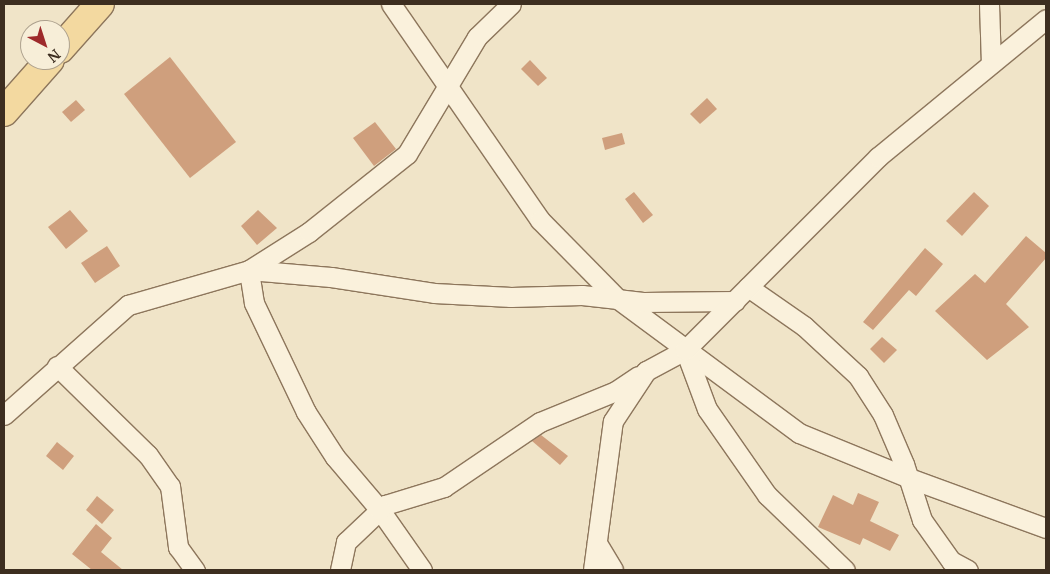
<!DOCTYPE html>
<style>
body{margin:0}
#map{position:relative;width:1050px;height:574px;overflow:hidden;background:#f0e4c8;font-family:Merriweather,serif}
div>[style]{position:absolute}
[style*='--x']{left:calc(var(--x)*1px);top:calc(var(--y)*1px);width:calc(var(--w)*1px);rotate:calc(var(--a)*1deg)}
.building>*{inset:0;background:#cf9f7d}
.roads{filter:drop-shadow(1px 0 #8d765c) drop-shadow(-1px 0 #8d765c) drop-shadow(0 1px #8d765c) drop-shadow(0 -1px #8d765c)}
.street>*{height:19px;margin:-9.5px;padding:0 9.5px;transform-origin:9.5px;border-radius:9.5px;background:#faf1dc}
.primary>*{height:28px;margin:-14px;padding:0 14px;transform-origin:14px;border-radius:14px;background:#f3d9a0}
span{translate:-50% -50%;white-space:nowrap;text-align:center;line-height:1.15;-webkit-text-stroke:5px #f7eed8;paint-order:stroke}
.frame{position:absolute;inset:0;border:5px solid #3d2e20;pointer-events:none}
.north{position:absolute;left:20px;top:20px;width:50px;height:50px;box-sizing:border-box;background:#f7eed8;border:1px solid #ada18e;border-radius:50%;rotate:140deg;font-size:14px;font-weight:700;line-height:20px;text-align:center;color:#3d2e20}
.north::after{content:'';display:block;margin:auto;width:18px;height:22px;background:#9e2a2b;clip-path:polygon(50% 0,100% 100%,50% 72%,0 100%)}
</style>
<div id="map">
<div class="building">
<div style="clip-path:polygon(170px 57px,236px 142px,190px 178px,124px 94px)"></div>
<div style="clip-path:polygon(530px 60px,547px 78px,538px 86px,521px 69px)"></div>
<div style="clip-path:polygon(707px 98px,717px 109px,700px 124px,690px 114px)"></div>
<div style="clip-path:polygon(76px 100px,85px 110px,71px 122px,62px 112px)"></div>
<div style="clip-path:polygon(375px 122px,396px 149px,374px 166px,353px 138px)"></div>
<div style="clip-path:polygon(622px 133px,625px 144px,605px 150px,602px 138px)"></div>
<div style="clip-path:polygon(634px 192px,653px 215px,643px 223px,625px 199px)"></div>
<div style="clip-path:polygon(974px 192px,989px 206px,962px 236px,946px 221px)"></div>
<div style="clip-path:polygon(70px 210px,88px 231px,66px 249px,48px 227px)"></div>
<div style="clip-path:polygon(258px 210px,277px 228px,257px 245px,241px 226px)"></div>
<div style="clip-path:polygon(1026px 236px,1046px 253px,1046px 258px,1006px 304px,1029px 327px,987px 360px,935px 311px,975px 274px,985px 283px)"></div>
<div style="clip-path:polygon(107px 246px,120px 266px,95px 283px,81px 263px)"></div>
<div style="clip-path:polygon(925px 248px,943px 264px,916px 296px,909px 290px,873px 330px,863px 322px)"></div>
<div style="clip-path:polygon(882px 337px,897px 350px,884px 363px,870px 349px)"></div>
<div style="clip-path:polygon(541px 435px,568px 456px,560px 465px,532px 441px)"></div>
<div style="clip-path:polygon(57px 442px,74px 456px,63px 470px,46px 456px)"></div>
<div style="clip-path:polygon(858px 493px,879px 502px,870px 521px,899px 535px,890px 551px,863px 538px,860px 545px,818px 527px,833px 495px,853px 505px)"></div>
<div style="clip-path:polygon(97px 496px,114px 510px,102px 524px,86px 510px)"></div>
<div style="clip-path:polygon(96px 524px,112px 538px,101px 552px,123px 570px,92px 570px,72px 554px)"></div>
</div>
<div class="roads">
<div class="street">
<div style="--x:391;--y:4;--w:262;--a:55.4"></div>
<div style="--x:540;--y:220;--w:111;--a:45.4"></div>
<div style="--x:618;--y:299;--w:225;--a:36.5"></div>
<div style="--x:799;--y:433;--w:119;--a:22.2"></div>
<div style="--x:909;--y:478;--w:146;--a:20.1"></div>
<div style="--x:989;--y:4;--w:59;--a:88.1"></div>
<div style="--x:748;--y:287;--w:68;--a:34.9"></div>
<div style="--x:804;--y:326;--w:74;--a:42.8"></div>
<div style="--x:858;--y:376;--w:46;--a:57.3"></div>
<div style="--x:883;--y:415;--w:53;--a:66.8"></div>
<div style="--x:904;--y:464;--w:59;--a:72.2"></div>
<div style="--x:922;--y:520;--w:50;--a:54.7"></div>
<div style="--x:951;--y:561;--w:19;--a:28"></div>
<div style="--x:685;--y:350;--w:63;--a:69.6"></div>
<div style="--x:707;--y:409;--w:105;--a:55.1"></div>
<div style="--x:767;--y:495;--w:108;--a:43.9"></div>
<div style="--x:57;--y:366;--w:127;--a:44.4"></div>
<div style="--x:148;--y:455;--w:38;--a:55"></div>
<div style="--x:170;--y:486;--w:62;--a:82.5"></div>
<div style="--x:178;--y:547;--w:29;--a:54"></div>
<div style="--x:4;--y:415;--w:166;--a:-41.6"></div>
<div style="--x:128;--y:305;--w:126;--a:-16.1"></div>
<div style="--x:249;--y:270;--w:71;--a:-32.3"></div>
<div style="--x:309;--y:232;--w:125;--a:-38.5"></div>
<div style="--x:407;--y:154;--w:136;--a:-59.1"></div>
<div style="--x:477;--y:37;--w:47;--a:-44.1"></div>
<div style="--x:597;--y:543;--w:31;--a:59"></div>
<div style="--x:340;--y:570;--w:29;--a:-78"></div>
<div style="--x:346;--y:542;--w:54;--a:-43.5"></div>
<div style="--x:385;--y:505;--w:62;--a:-17"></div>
<div style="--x:444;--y:487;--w:116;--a:-34.1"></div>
<div style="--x:540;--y:422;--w:82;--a:-22.2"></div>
<div style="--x:616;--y:391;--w:27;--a:-34"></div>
<div style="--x:422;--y:570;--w:73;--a:-125"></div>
<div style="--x:380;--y:510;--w:70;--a:-130.3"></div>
<div style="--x:335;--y:457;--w:54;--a:-122.8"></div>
<div style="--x:306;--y:412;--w:121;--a:-115.5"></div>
<div style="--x:254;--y:303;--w:33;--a:-99"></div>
<div style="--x:249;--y:270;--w:82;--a:4.9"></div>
<div style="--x:331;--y:277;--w:104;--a:8.8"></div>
<div style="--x:434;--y:293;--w:77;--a:3"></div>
<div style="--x:511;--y:297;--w:71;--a:-1.6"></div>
<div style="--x:582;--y:295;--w:61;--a:6.5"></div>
<div style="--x:643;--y:302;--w:92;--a:-0.6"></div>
<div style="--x:593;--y:570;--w:150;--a:-82.4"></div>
<div style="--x:613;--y:421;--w:60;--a:-56.6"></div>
<div style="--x:646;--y:371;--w:44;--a:-28.3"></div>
<div style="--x:685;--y:350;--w:273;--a:-45"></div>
<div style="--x:878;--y:157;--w:217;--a:-39.4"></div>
</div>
<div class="primary">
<div style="--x:60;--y:49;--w:60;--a:-48.4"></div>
<div style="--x:4;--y:112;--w:69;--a:-48.5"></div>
</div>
</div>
<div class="frame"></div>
<div class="north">N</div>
</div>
